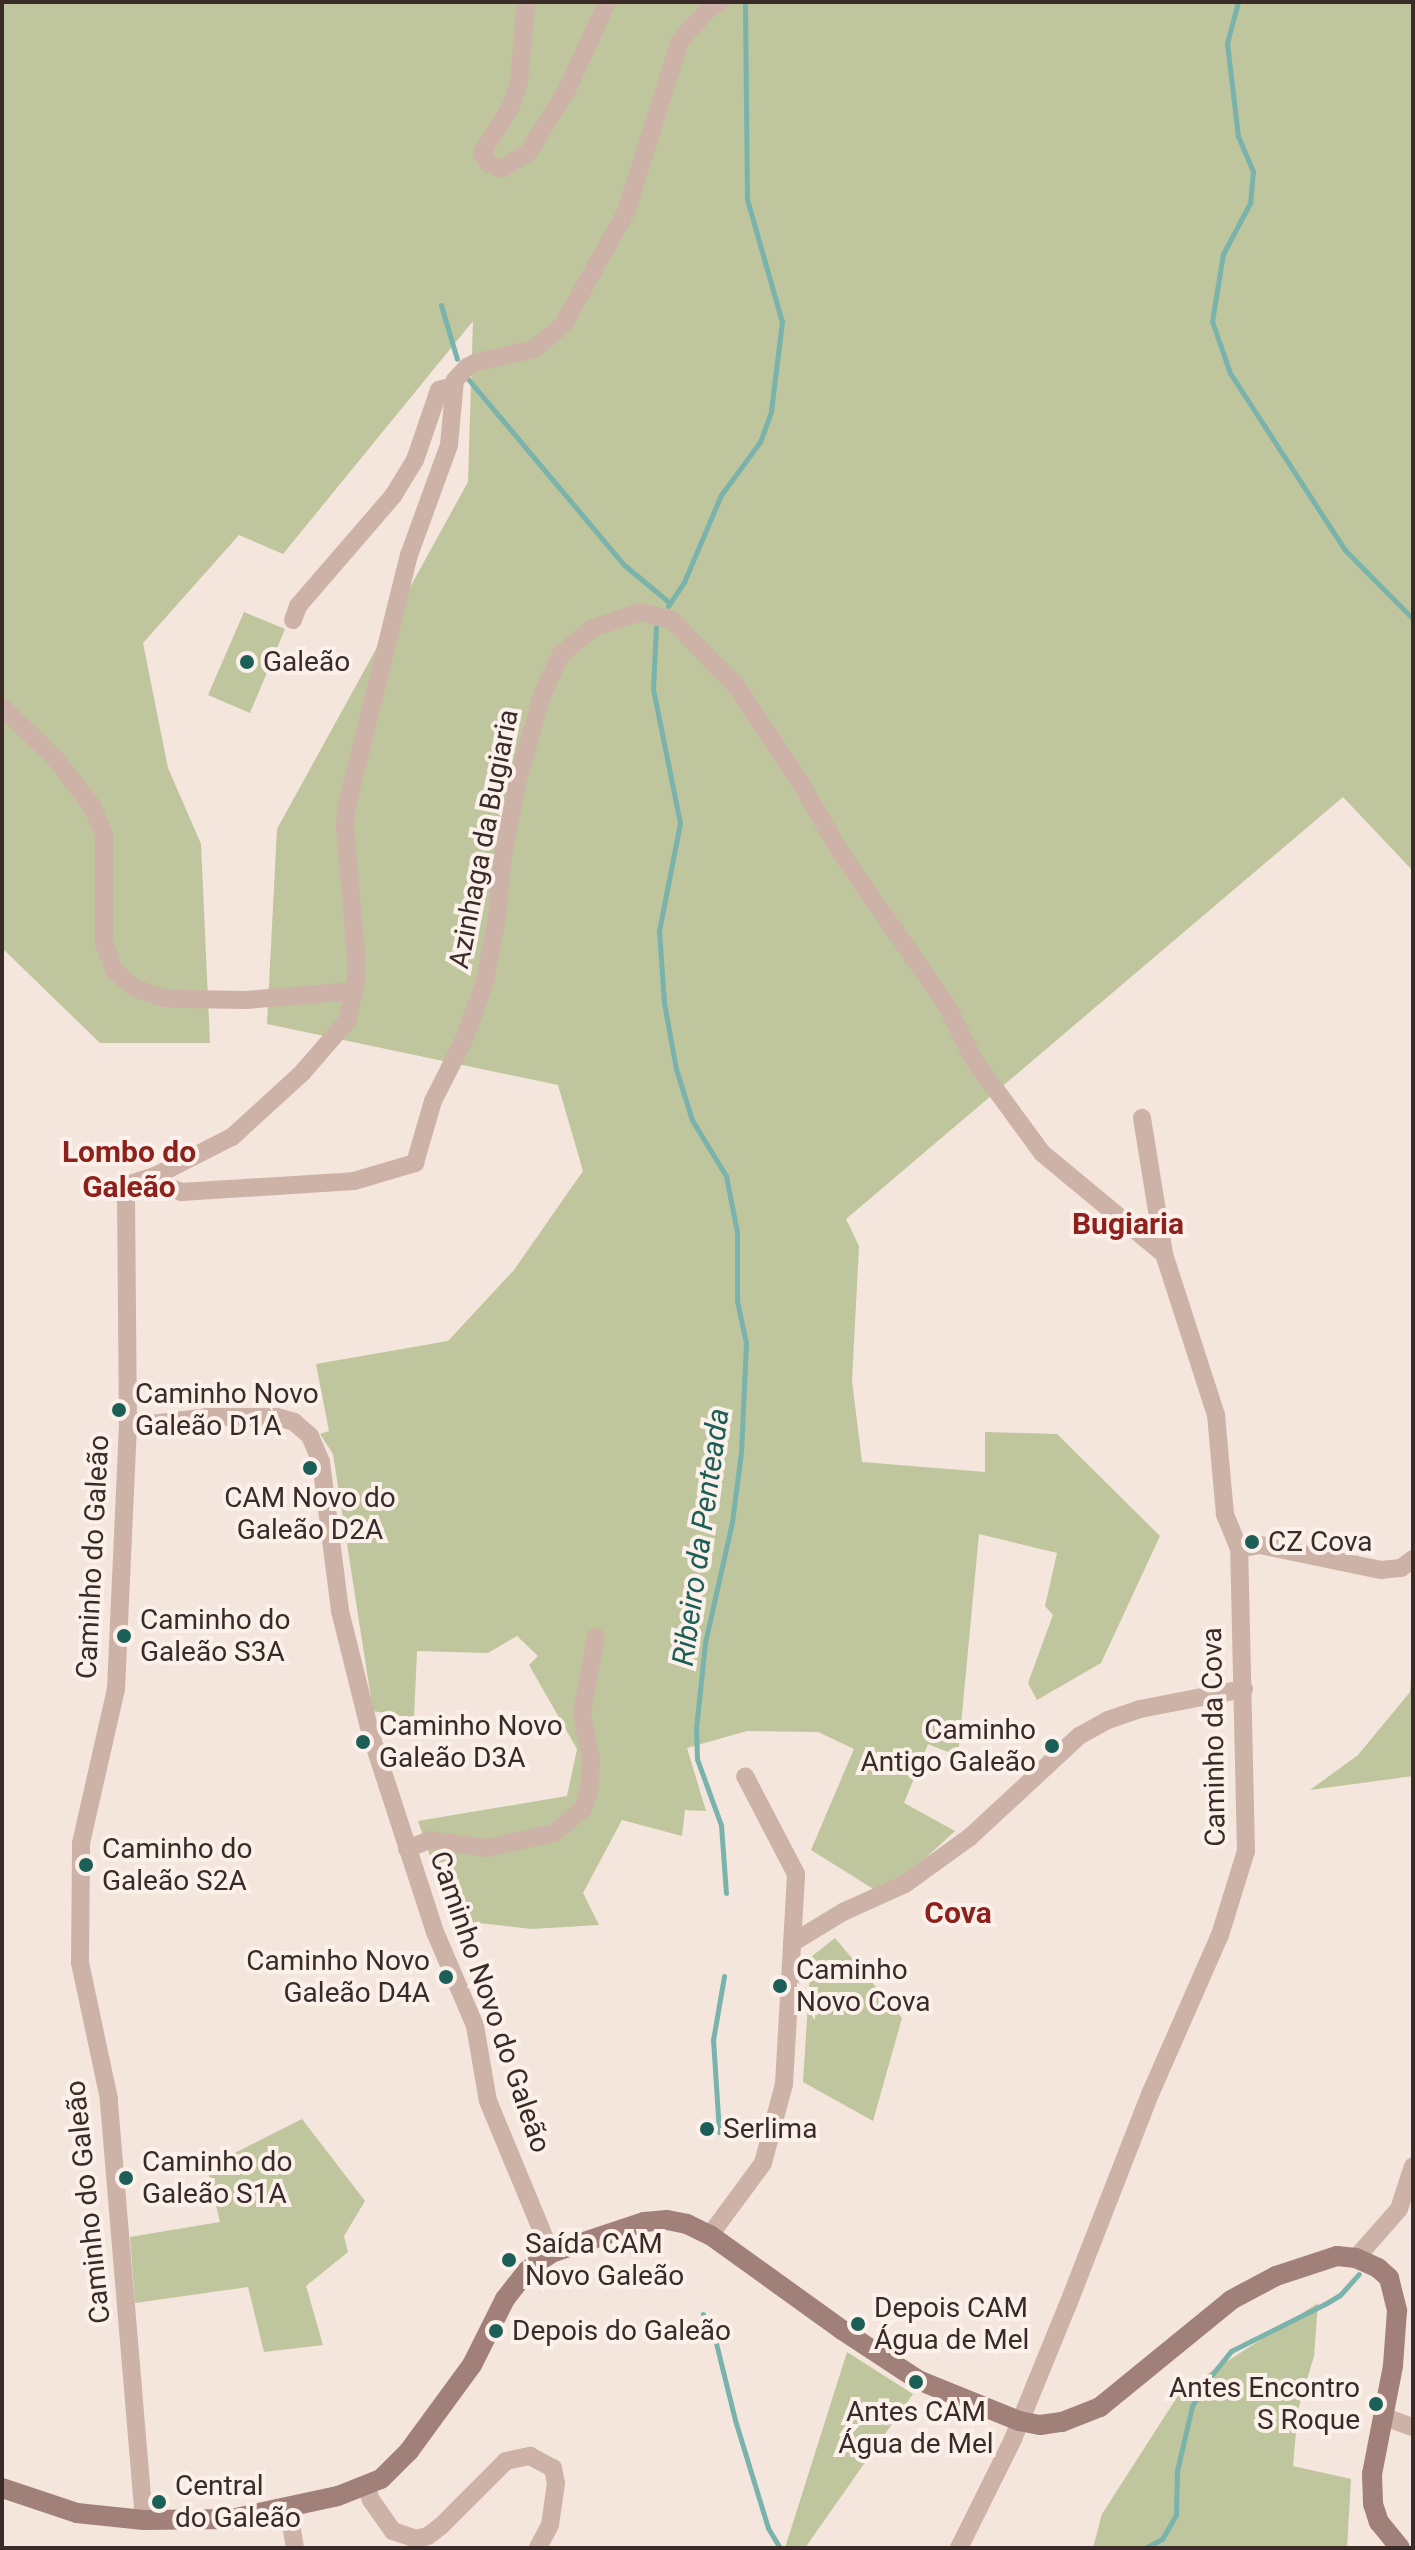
<!DOCTYPE html>
<meta charset="utf-8">
<style>
body{margin:0}
#map{position:relative;width:1415px;height:2550px;overflow:hidden;background:#f4e5dd;font-family:Roboto,sans-serif}
div>[style]{position:absolute}
[style*='--x']{left:calc(var(--x)*1px);top:calc(var(--y)*1px);width:calc(var(--w)*1px);rotate:calc(var(--a)*1deg)}
.green>*{inset:0;background:#bfc59c}
.stream>*{height:5px;margin:-2.5px;padding:0 2.5px;transform-origin:2.5px;border-radius:2.5px;background:#7ab3ab}
.street>*{height:18px;margin:-9px;padding:0 9px;transform-origin:9px;border-radius:9px;background:#cdb2a8}
.secondary>*{height:20px;margin:-10px;padding:0 10px;transform-origin:10px;border-radius:10px;background:#a18079}
.dots>*{width:22px;height:22px;translate:-50% -50%;box-sizing:border-box;border:4px solid #fbf0ea;border-radius:50%}
span{translate:-50% -50%;white-space:nowrap;text-align:center;line-height:1.15;-webkit-text-stroke:8px #fbf0ea;paint-order:stroke}
.poi-label{font-size:28px;color:#3a2b29}
.left{translate:0 -50%;text-align:left}
.right{translate:-100% -50%;text-align:right}
.street-label{font-size:28px;color:#3a2b29}
.neighbourhood-label{font-size:30px;color:#8f211c;font-weight:700}
.water-label{font-size:30px;color:#1b5f56;font-style:italic}
.frame{position:absolute;inset:0;border:4px solid #3a2b29;pointer-events:none}
</style>
<div id="map">
<div class="green">
<div style="clip-path:polygon(2px 2px,1413px 2px,1413px 871px,1343px 797px,846px 1219px,859px 1246px,852px 1381px,862px 1462px,985px 1472px,985px 1432px,1057px 1434px,1160px 1536px,1101px 1663px,1037px 1700px,1028px 1683px,1053px 1615px,1045px 1606px,1057px 1553px,979px 1534px,958px 1756px,928px 1744px,904px 1803px,955px 1831px,906px 1876px,875px 1890px,811px 1850px,854px 1749px,818px 1732px,747px 1731px,687px 1748px,706px 1811px,685px 1810px,682px 1836px,622px 1820px,583px 1893px,599px 1925px,532px 1929px,452px 1920px,418px 1821px,567px 1796px,577px 1749px,529px 1665px,538px 1656px,517px 1636px,488px 1653px,417px 1651px,414px 1718px,373px 1711px,333px 1454px,320px 1434px,329px 1431px,316px 1364px,448px 1341px,514px 1270px,583px 1171px,558px 1085px,267px 1024px,277px 829px,468px 482px,473px 321px,283px 554px,239px 535px,143px 643px,168px 768px,201px 844px,210px 1043px,100px 1043px,2px 948px)"></div>
<div style="clip-path:polygon(244px 612px,285px 629px,250px 713px,208px 695px)"></div>
<div style="clip-path:polygon(1413px 1651px,1413px 1776px,1310px 1790px,1358px 1755px,1410px 1692px)"></div>
<div style="clip-path:polygon(835px 1938px,902px 2018px,873px 2121px,803px 2082px,811px 1957px)"></div>
<div style="clip-path:polygon(302px 2119px,365px 2201px,344px 2236px,348px 2252px,306px 2286px,323px 2345px,264px 2352px,248px 2287px,135px 2303px,130px 2237px,220px 2222px,207px 2167px)"></div>
<div style="clip-path:polygon(1318px 2303px,1314px 2356px,1298px 2410px,1293px 2466px,1351px 2479px,1347px 2548px,1093px 2548px,1102px 2514px,1181px 2391px)"></div>
<div style="clip-path:polygon(847px 2352px,913px 2394px,805px 2548px,785px 2548px)"></div>
</div>
<div class="stream">
<div style="--x:1238;--y:2;--w:42;--a:105"></div>
<div style="--x:1227;--y:43;--w:94;--a:83.3"></div>
<div style="--x:1238;--y:136;--w:38;--a:67"></div>
<div style="--x:1253;--y:171;--w:32;--a:95"></div>
<div style="--x:1250;--y:203;--w:58;--a:117.9"></div>
<div style="--x:1223;--y:254;--w:68;--a:99.3"></div>
<div style="--x:1212;--y:321;--w:55;--a:70.9"></div>
<div style="--x:1230;--y:373;--w:211;--a:57"></div>
<div style="--x:1345;--y:550;--w:97;--a:45.4"></div>
<div style="--x:441;--y:305;--w:56;--a:73.5"></div>
<div style="--x:468;--y:379;--w:241;--a:50"></div>
<div style="--x:623;--y:564;--w:61;--a:39.7"></div>
<div style="--x:668;--y:606;--w:29;--a:-56"></div>
<div style="--x:684;--y:582;--w:95;--a:-67"></div>
<div style="--x:721;--y:495;--w:66;--a:-53.7"></div>
<div style="--x:760;--y:442;--w:33;--a:-70"></div>
<div style="--x:771;--y:411;--w:90;--a:-83"></div>
<div style="--x:782;--y:322;--w:128;--a:-105.9"></div>
<div style="--x:747;--y:199;--w:195;--a:-90.6"></div>
<div style="--x:656;--y:627;--w:62;--a:92.8"></div>
<div style="--x:653;--y:689;--w:137;--a:78.6"></div>
<div style="--x:680;--y:823;--w:110;--a:101"></div>
<div style="--x:659;--y:931;--w:72;--a:86"></div>
<div style="--x:664;--y:1003;--w:67;--a:79.7"></div>
<div style="--x:676;--y:1069;--w:53;--a:72.6"></div>
<div style="--x:692;--y:1120;--w:66;--a:58.7"></div>
<div style="--x:726;--y:1176;--w:57;--a:78.9"></div>
<div style="--x:737;--y:1232;--w:69;--a:90"></div>
<div style="--x:737;--y:1301;--w:43;--a:77.9"></div>
<div style="--x:746;--y:1343;--w:109;--a:92.6"></div>
<div style="--x:741;--y:1452;--w:71;--a:97.3"></div>
<div style="--x:732;--y:1522;--w:124;--a:102.6"></div>
<div style="--x:705;--y:1643;--w:86;--a:96"></div>
<div style="--x:696;--y:1729;--w:30;--a:88"></div>
<div style="--x:697;--y:1759;--w:70;--a:70"></div>
<div style="--x:721;--y:1825;--w:68;--a:85.8"></div>
<div style="--x:719;--y:2132;--w:92;--a:-93.7"></div>
<div style="--x:713;--y:2040;--w:65;--a:-80.2"></div>
<div style="--x:703;--y:2314;--w:28;--a:64"></div>
<div style="--x:715;--y:2339;--w:83;--a:76.1"></div>
<div style="--x:735;--y:2420;--w:113;--a:73"></div>
<div style="--x:768;--y:2528;--w:23;--a:59"></div>
<div style="--x:1145;--y:2548;--w:19;--a:-28"></div>
<div style="--x:1162;--y:2539;--w:28;--a:-60"></div>
<div style="--x:1176;--y:2515;--w:44;--a:-88.7"></div>
<div style="--x:1177;--y:2471;--w:67;--a:-77"></div>
<div style="--x:1192;--y:2406;--w:34;--a:-58"></div>
<div style="--x:1210;--y:2377;--w:33;--a:-51"></div>
<div style="--x:1231;--y:2351;--w:105;--a:-26.6"></div>
<div style="--x:1325;--y:2304;--w:17;--a:-31"></div>
<div style="--x:1340;--y:2295;--w:28;--a:-48"></div>
</div>
<div class="street">
<div style="--x:526;--y:2;--w:80;--a:95"></div>
<div style="--x:519;--y:82;--w:25;--a:108"></div>
<div style="--x:511;--y:106;--w:55;--a:121.7"></div>
<div style="--x:482;--y:153;--w:13;--a:58"></div>
<div style="--x:489;--y:164;--w:13;--a:23"></div>
<div style="--x:501;--y:169;--w:31;--a:-31"></div>
<div style="--x:528;--y:153;--w:76;--a:-58.4"></div>
<div style="--x:568;--y:88;--w:94;--a:-65.6"></div>
<div style="--x:293;--y:620;--w:15;--a:-70"></div>
<div style="--x:298;--y:606;--w:145;--a:-49.2"></div>
<div style="--x:393;--y:496;--w:42;--a:-58.6"></div>
<div style="--x:415;--y:460;--w:74;--a:-71.1"></div>
<div style="--x:439;--y:390;--w:15;--a:-16"></div>
<div style="--x:2;--y:707;--w:72;--a:43.9"></div>
<div style="--x:54;--y:757;--w:62;--a:52.2"></div>
<div style="--x:92;--y:806;--w:30;--a:67"></div>
<div style="--x:104;--y:834;--w:109;--a:90"></div>
<div style="--x:104;--y:943;--w:29;--a:70"></div>
<div style="--x:114;--y:970;--w:27;--a:42"></div>
<div style="--x:134;--y:988;--w:31;--a:19"></div>
<div style="--x:163;--y:998;--w:21;--a:3"></div>
<div style="--x:184;--y:999;--w:62;--a:0.9"></div>
<div style="--x:246;--y:1000;--w:108;--a:-4.8"></div>
<div style="--x:155;--y:1176;--w:8;--a:67"></div>
<div style="--x:158;--y:1183;--w:25;--a:21"></div>
<div style="--x:181;--y:1192;--w:173;--a:-3.6"></div>
<div style="--x:354;--y:1181;--w:64;--a:-16.4"></div>
<div style="--x:415;--y:1163;--w:65;--a:-73.8"></div>
<div style="--x:433;--y:1101;--w:68;--a:-63.1"></div>
<div style="--x:464;--y:1040;--w:63;--a:-70.4"></div>
<div style="--x:485;--y:981;--w:65;--a:-79.4"></div>
<div style="--x:497;--y:917;--w:62;--a:-84.5"></div>
<div style="--x:503;--y:855;--w:72;--a:-78.8"></div>
<div style="--x:517;--y:784;--w:92;--a:-74.3"></div>
<div style="--x:542;--y:695;--w:45;--a:-65.1"></div>
<div style="--x:561;--y:654;--w:41;--a:-39.1"></div>
<div style="--x:593;--y:628;--w:50;--a:-18.8"></div>
<div style="--x:640;--y:612;--w:33;--a:14"></div>
<div style="--x:672;--y:620;--w:93;--a:45.9"></div>
<div style="--x:737;--y:687;--w:114;--a:56.4"></div>
<div style="--x:800;--y:782;--w:82;--a:60"></div>
<div style="--x:841;--y:853;--w:186;--a:55.3"></div>
<div style="--x:947;--y:1006;--w:60;--a:63.4"></div>
<div style="--x:974;--y:1060;--w:115;--a:53.8"></div>
<div style="--x:1042;--y:1153;--w:158;--a:39.6"></div>
<div style="--x:128;--y:1427;--w:81;--a:-7.1"></div>
<div style="--x:208;--y:1417;--w:69;--a:0"></div>
<div style="--x:277;--y:1417;--w:18;--a:16"></div>
<div style="--x:294;--y:1422;--w:21;--a:41"></div>
<div style="--x:310;--y:1436;--w:28;--a:67"></div>
<div style="--x:321;--y:1462;--w:150;--a:82.7"></div>
<div style="--x:340;--y:1611;--w:128;--a:76"></div>
<div style="--x:371;--y:1735;--w:207;--a:72"></div>
<div style="--x:435;--y:1932;--w:102;--a:66.9"></div>
<div style="--x:475;--y:2026;--w:76;--a:80.2"></div>
<div style="--x:488;--y:2101;--w:165;--a:67.5"></div>
<div style="--x:1239;--y:1549;--w:21;--a:-11"></div>
<div style="--x:1260;--y:1545;--w:124;--a:11.7"></div>
<div style="--x:1381;--y:1570;--w:20;--a:-6"></div>
<div style="--x:1401;--y:1568;--w:15;--a:-37"></div>
<div style="--x:407;--y:1849;--w:24;--a:-22"></div>
<div style="--x:429;--y:1840;--w:59;--a:7.9"></div>
<div style="--x:487;--y:1848;--w:69;--a:-12.6"></div>
<div style="--x:554;--y:1833;--w:38;--a:-40"></div>
<div style="--x:583;--y:1809;--w:19;--a:-72"></div>
<div style="--x:589;--y:1791;--w:31;--a:-86"></div>
<div style="--x:591;--y:1760;--w:48;--a:-100.8"></div>
<div style="--x:582;--y:1713;--w:77;--a:-79.6"></div>
<div style="--x:792;--y:1943;--w:60;--a:-31.3"></div>
<div style="--x:843;--y:1912;--w:68;--a:-24.3"></div>
<div style="--x:905;--y:1884;--w:80;--a:-35.9"></div>
<div style="--x:970;--y:1837;--w:149;--a:-42.8"></div>
<div style="--x:1079;--y:1736;--w:33;--a:-29"></div>
<div style="--x:1108;--y:1720;--w:34;--a:-19"></div>
<div style="--x:1140;--y:1709;--w:106;--a:-10.9"></div>
<div style="--x:710;--y:2235;--w:89;--a:-53.6"></div>
<div style="--x:763;--y:2163;--w:82;--a:-75.1"></div>
<div style="--x:784;--y:2084;--w:210;--a:-86.7"></div>
<div style="--x:796;--y:1874;--w:110;--a:-117.5"></div>
<div style="--x:1356;--y:2258;--w:65;--a:-48.7"></div>
<div style="--x:1399;--y:2209;--w:45;--a:-72"></div>
<div style="--x:1382;--y:2416;--w:33;--a:20"></div>
<div style="--x:366;--y:2485;--w:16;--a:72"></div>
<div style="--x:371;--y:2500;--w:38;--a:55"></div>
<div style="--x:393;--y:2531;--w:24;--a:19"></div>
<div style="--x:416;--y:2539;--w:12;--a:-14"></div>
<div style="--x:428;--y:2536;--w:16;--a:-38"></div>
<div style="--x:441;--y:2526;--w:92;--a:-45"></div>
<div style="--x:506;--y:2461;--w:25;--a:-12"></div>
<div style="--x:530;--y:2456;--w:26;--a:28"></div>
<div style="--x:553;--y:2468;--w:15;--a:79"></div>
<div style="--x:556;--y:2483;--w:42;--a:98.1"></div>
<div style="--x:550;--y:2525;--w:26;--a:118"></div>
<div style="--x:288;--y:2507;--w:42;--a:80.3"></div>
<div style="--x:144;--y:2520;--w:422;--a:-94.8"></div>
<div style="--x:109;--y:2099;--w:139;--a:-102"></div>
<div style="--x:80;--y:1963;--w:120;--a:-89.5"></div>
<div style="--x:81;--y:1843;--w:158;--a:-77.2"></div>
<div style="--x:116;--y:1689;--w:262;--a:-87.4"></div>
<div style="--x:128;--y:1427;--w:242;--a:-90.5"></div>
<div style="--x:126;--y:1185;--w:30;--a:-17"></div>
<div style="--x:155;--y:1176;--w:86;--a:-26.9"></div>
<div style="--x:232;--y:1137;--w:95;--a:-42.4"></div>
<div style="--x:302;--y:1073;--w:69;--a:-49.1"></div>
<div style="--x:347;--y:1021;--w:40;--a:-77"></div>
<div style="--x:356;--y:982;--w:29;--a:-90"></div>
<div style="--x:356;--y:953;--w:127;--a:-95"></div>
<div style="--x:345;--y:826;--w:21;--a:-85"></div>
<div style="--x:347;--y:805;--w:258;--a:-76.1"></div>
<div style="--x:409;--y:555;--w:117;--a:-70"></div>
<div style="--x:449;--y:445;--w:65;--a:-84.7"></div>
<div style="--x:455;--y:380;--w:18;--a:-47"></div>
<div style="--x:467;--y:367;--w:11;--a:-27"></div>
<div style="--x:477;--y:362;--w:58;--a:-12.8"></div>
<div style="--x:534;--y:349;--w:38;--a:-40"></div>
<div style="--x:563;--y:325;--w:129;--a:-60.9"></div>
<div style="--x:626;--y:212;--w:179;--a:-72.5"></div>
<div style="--x:680;--y:41;--w:43;--a:-48.8"></div>
<div style="--x:708;--y:9;--w:14;--a:-30"></div>
<div style="--x:959;--y:2548;--w:122;--a:-63.6"></div>
<div style="--x:1013;--y:2439;--w:143;--a:-67.8"></div>
<div style="--x:1067;--y:2307;--w:231;--a:-68.7"></div>
<div style="--x:1151;--y:2092;--w:171;--a:-66.3"></div>
<div style="--x:1220;--y:1935;--w:88;--a:-72.8"></div>
<div style="--x:1246;--y:1851;--w:302;--a:-91.3"></div>
<div style="--x:1239;--y:1549;--w:38;--a:-112"></div>
<div style="--x:1225;--y:1514;--w:99;--a:-95.2"></div>
<div style="--x:1216;--y:1415;--w:169;--a:-107.9"></div>
<div style="--x:1164;--y:1254;--w:138;--a:-99.2"></div>
</div>
<div class="secondary">
<div style="--x:2;--y:2488;--w:79;--a:18.4"></div>
<div style="--x:77;--y:2513;--w:67;--a:6"></div>
<div style="--x:144;--y:2520;--w:87;--a:-0.7"></div>
<div style="--x:231;--y:2519;--w:109;--a:-12.1"></div>
<div style="--x:338;--y:2496;--w:46;--a:-21.6"></div>
<div style="--x:381;--y:2479;--w:40;--a:-45"></div>
<div style="--x:409;--y:2451;--w:107;--a:-53.8"></div>
<div style="--x:472;--y:2365;--w:74;--a:-63.4"></div>
<div style="--x:505;--y:2299;--w:37;--a:-52"></div>
<div style="--x:528;--y:2270;--w:29;--a:-36"></div>
<div style="--x:551;--y:2253;--w:98;--a:-18.4"></div>
<div style="--x:644;--y:2222;--w:23;--a:-5"></div>
<div style="--x:667;--y:2220;--w:20;--a:11"></div>
<div style="--x:687;--y:2224;--w:25;--a:26"></div>
<div style="--x:710;--y:2235;--w:163;--a:35.7"></div>
<div style="--x:842;--y:2330;--w:91;--a:33.3"></div>
<div style="--x:918;--y:2380;--w:109;--a:22.1"></div>
<div style="--x:1019;--y:2421;--w:21;--a:11"></div>
<div style="--x:1040;--y:2425;--w:22;--a:-8"></div>
<div style="--x:1062;--y:2422;--w:41;--a:-21.5"></div>
<div style="--x:1100;--y:2407;--w:169;--a:-39.2"></div>
<div style="--x:1231;--y:2300;--w:51;--a:-28.1"></div>
<div style="--x:1276;--y:2276;--w:64;--a:-18.2"></div>
<div style="--x:1337;--y:2256;--w:19;--a:6"></div>
<div style="--x:1356;--y:2258;--w:24;--a:24"></div>
<div style="--x:1378;--y:2268;--w:15;--a:42"></div>
<div style="--x:1389;--y:2278;--w:34;--a:76"></div>
<div style="--x:1397;--y:2311;--w:55;--a:94.2"></div>
<div style="--x:1393;--y:2366;--w:110;--a:101"></div>
<div style="--x:1372;--y:2474;--w:30;--a:88"></div>
<div style="--x:1373;--y:2504;--w:19;--a:72"></div>
<div style="--x:1379;--y:2522;--w:33;--a:51"></div>
</div>
<div class="dots">
<div style="left:247px;top:662px;background:#1b5f56"></div>
<div style="left:119px;top:1410px;background:#1b5f56"></div>
<div style="left:310px;top:1468px;background:#1b5f56"></div>
<div style="left:1252px;top:1542px;background:#1b5f56"></div>
<div style="left:124px;top:1636px;background:#1b5f56"></div>
<div style="left:363px;top:1742px;background:#1b5f56"></div>
<div style="left:1052px;top:1746px;background:#1b5f56"></div>
<div style="left:86px;top:1865px;background:#1b5f56"></div>
<div style="left:446px;top:1977px;background:#1b5f56"></div>
<div style="left:780px;top:1986px;background:#1b5f56"></div>
<div style="left:707px;top:2129px;background:#1b5f56"></div>
<div style="left:126px;top:2178px;background:#1b5f56"></div>
<div style="left:509px;top:2260px;background:#1b5f56"></div>
<div style="left:858px;top:2324px;background:#1b5f56"></div>
<div style="left:496px;top:2331px;background:#1b5f56"></div>
<div style="left:916px;top:2382px;background:#1b5f56"></div>
<div style="left:1376px;top:2404px;background:#1b5f56"></div>
<div style="left:159px;top:2502px;background:#1b5f56"></div>
</div>
<div class="poi-label">
<span class="left" style="left:263px;top:662px">Galeão</span>
<span class="left" style="left:135px;top:1410px">Caminho Novo<br>Galeão D1A</span>
<span style="left:310px;top:1514px">CAM Novo do<br>Galeão D2A</span>
<span class="left" style="left:1268px;top:1542px">CZ Cova</span>
<span class="left" style="left:140px;top:1636px">Caminho do<br>Galeão S3A</span>
<span class="left" style="left:379px;top:1742px">Caminho Novo<br>Galeão D3A</span>
<span class="right" style="left:1036px;top:1746px">Caminho<br>Antigo Galeão</span>
<span class="left" style="left:102px;top:1865px">Caminho do<br>Galeão S2A</span>
<span class="right" style="left:430px;top:1977px">Caminho Novo<br>Galeão D4A</span>
<span class="left" style="left:796px;top:1986px">Caminho<br>Novo Cova</span>
<span class="left" style="left:723px;top:2129px">Serlima</span>
<span class="left" style="left:142px;top:2178px">Caminho do<br>Galeão S1A</span>
<span class="left" style="left:525px;top:2260px">Saída CAM<br>Novo Galeão</span>
<span class="left" style="left:874px;top:2324px">Depois CAM<br>Água de Mel</span>
<span class="left" style="left:512px;top:2331px">Depois do Galeão</span>
<span class="right" style="left:1360px;top:2404px">Antes Encontro<br>S Roque</span>
<span style="left:916px;top:2428px">Antes CAM<br>Água de Mel</span>
<span class="left" style="left:175px;top:2502px">Central<br>do Galeão</span>
</div>
<div class="street-label">
<span style="left:484px;top:839px;rotate:-79deg">Azinhaga da Bugiaria</span>
<span style="left:93px;top:1557px;rotate:-87deg">Caminho do Galeão</span>
<span style="left:1214px;top:1737px;rotate:-91deg">Caminho da Cova</span>
<span style="left:490px;top:2002px;rotate:71deg">Caminho Novo do Galeão</span>
<span style="left:88px;top:2202px;rotate:-96deg">Caminho do Galeão</span>
</div>
<div class="neighbourhood-label">
<span style="left:129px;top:1169px">Lombo do<br>Galeão</span>
<span style="left:1128px;top:1224px">Bugiaria</span>
<span style="left:958px;top:1913px">Cova</span>
</div>
<div class="water-label">
<span style="left:701px;top:1537px;rotate:-82deg">Ribeiro da Penteada</span>
</div>
<div class="frame"></div>
</div>
